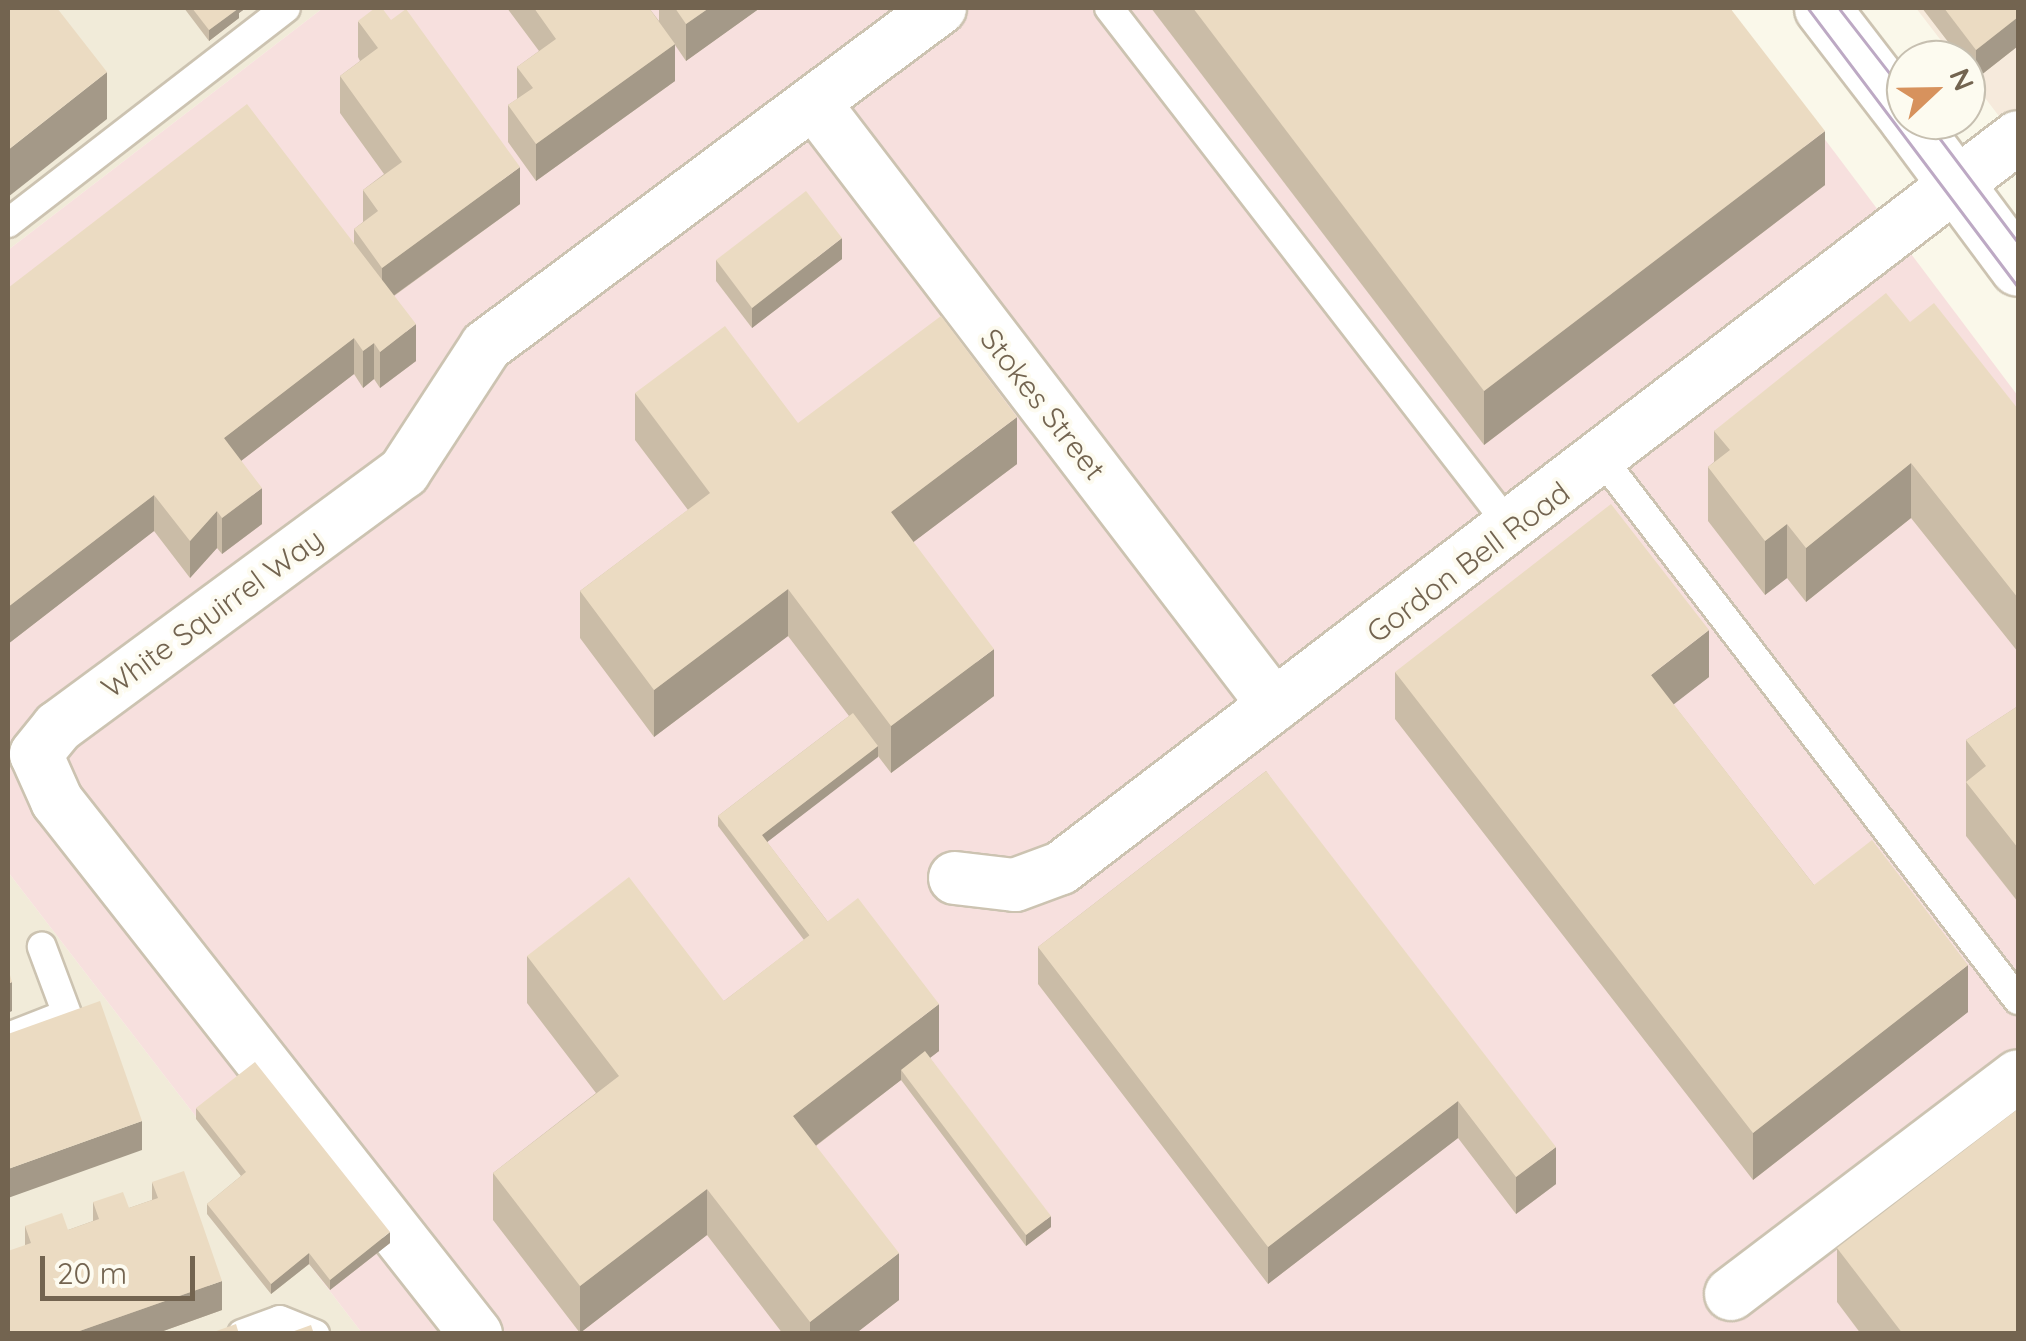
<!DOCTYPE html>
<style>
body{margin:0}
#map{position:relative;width:2026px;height:1341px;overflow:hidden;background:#faf8ea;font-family:Quicksand,sans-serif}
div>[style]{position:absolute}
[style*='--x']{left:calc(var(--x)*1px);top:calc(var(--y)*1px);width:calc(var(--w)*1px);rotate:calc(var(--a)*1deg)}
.residential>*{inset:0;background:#f1ebd9}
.commercial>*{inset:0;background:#f6eadc}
.medical>*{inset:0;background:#f7e0de}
.roads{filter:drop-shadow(2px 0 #ccc3b1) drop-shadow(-2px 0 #ccc3b1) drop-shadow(0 2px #ccc3b1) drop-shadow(0 -2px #ccc3b1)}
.lane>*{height:28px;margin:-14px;padding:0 14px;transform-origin:14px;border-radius:14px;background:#fff}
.street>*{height:52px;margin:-26px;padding:0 26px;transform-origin:26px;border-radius:26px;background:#fff}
.secondary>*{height:55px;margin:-27.5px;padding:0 27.5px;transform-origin:27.5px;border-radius:27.5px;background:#fff}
.tram>*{height:2.5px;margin:-1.25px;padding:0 1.25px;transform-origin:1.25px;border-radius:1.25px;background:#bda9c4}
.wall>*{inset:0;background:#cabca7}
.shaded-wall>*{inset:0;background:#a49988}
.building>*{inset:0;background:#ebdbc2}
span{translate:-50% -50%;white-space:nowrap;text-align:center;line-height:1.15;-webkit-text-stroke:8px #fdfbf0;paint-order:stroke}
.street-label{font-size:30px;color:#736450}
.frame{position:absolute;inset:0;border:10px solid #736450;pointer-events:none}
.north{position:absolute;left:1886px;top:40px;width:100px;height:100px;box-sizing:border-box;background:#fdfbf0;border:2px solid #c6bfb0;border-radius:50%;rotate:68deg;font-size:28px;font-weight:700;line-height:40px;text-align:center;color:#736450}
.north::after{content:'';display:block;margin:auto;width:35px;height:45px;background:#d7925d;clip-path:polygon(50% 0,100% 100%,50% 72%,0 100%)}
.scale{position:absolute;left:40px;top:1256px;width:155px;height:45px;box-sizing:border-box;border:5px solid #736450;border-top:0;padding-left:12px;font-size:30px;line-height:35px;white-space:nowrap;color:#736450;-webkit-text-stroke:8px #fdfbf0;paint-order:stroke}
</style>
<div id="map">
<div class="residential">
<div style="clip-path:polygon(8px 8px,323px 8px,8px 250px)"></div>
<div style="clip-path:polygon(8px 872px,309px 1264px,362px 1333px,8px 1333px)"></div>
</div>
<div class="commercial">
<div style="clip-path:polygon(1916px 8px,2018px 8px,2018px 141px,1966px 73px,1966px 60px,1956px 60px)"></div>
</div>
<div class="medical">
<div style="clip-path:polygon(323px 8px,1726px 8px,2018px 396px,2018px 1333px,362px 1333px,8px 872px,8px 250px)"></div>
</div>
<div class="roads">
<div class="lane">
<div style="--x:1109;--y:8;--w:659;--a:52.28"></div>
<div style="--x:8;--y:223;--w:351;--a:-37.7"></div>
<div style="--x:1603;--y:460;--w:681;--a:52.46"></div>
<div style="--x:8;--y:1037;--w:63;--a:-21.3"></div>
<div style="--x:67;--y:1014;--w:72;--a:-110.5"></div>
<div style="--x:242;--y:1334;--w:40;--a:-20.2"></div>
<div style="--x:280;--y:1320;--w:38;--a:22"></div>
</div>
<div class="street">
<div style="--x:814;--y:103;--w:758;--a:52.62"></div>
<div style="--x:955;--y:878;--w:60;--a:6.7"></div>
<div style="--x:1015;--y:885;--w:49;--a:-20.3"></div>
<div style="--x:1061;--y:868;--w:1204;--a:-37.37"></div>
<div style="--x:1731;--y:1294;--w:360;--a:-37.2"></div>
<div style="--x:476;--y:1334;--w:678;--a:-128.17"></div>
<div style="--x:57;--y:801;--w:51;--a:-114.1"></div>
<div style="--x:36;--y:754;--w:35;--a:-51"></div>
<div style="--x:58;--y:727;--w:430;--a:-36.4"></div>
<div style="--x:404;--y:472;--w:150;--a:-56.9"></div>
<div style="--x:486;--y:346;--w:566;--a:-36.67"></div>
</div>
<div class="secondary">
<div style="--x:1822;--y:8;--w:138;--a:52.4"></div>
<div style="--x:1908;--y:120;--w:184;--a:53.4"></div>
</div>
</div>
<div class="tram">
<div style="--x:1808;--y:8;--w:349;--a:53"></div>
<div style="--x:1839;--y:8;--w:109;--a:52.1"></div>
<div style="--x:1926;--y:120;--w:153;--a:53"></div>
</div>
<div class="wall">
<div style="clip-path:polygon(184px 8px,246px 8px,239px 13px,239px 18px,209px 41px)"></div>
<div style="clip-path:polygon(507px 8px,649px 8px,659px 21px,659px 8px,760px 8px,686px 61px,675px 45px,675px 81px,536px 181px,508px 142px,508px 105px,517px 99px,517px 67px,539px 51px)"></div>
<div style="clip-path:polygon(1151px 8px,1730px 8px,1825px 185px,1484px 445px)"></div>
<div style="clip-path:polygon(1922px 8px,2018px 8px,2018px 46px,1976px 79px,1966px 66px,1966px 60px,1962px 60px)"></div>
<div style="clip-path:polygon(358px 21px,520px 204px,394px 296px,416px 361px,380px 388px,374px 379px,363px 388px,354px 374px,241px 461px,262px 524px,222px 554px,217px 548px,190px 578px,154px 531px,8px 644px,8px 288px,354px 243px,354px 229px,363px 222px,363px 190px,384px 174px,340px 113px,340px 76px,360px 61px,358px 57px)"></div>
<div style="clip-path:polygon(842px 259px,752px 328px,716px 281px,716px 260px)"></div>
<div style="clip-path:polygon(1910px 322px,2018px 409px,2018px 652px,1911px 518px,1806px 602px,1787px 578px,1765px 595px,1708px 521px,1708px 467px,1714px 462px,1714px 431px)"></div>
<div style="clip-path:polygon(635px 393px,1017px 464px,913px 542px,994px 696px,891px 773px,878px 756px,767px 842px,828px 922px,939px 1051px,930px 1058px,1051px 1227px,1026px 1246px,901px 1080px,816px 1146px,899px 1300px,855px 1334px,783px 1334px,707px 1235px,580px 1333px,493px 1220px,493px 1173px,596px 1093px,527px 1003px,527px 956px,724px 1001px,804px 940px,718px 826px,718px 816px,849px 716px,788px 636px,654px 737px,580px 638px,580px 591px,688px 510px,635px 440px)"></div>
<div style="clip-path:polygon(1395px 672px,1709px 677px,1673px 704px,1814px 885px,1968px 1012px,1753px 1180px,1395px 719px)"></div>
<div style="clip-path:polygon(2018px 706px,2018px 902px,1966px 836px,1966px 740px)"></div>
<div style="clip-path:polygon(1266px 771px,1556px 1184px,1516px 1214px,1458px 1138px,1268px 1284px,1038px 984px,1038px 947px)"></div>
<div style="clip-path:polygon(196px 1108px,390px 1243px,330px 1290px,309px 1264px,271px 1294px,207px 1214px,207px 1204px,241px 1176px,196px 1119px)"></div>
<div style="clip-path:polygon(152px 1182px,222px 1310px,155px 1334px,8px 1334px,25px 1245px,25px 1226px,68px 1230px,93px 1221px,93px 1202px,129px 1208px,152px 1200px)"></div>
<div style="clip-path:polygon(1837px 1248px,2018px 1334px,1861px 1334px,1837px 1302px)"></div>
</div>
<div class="shaded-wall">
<div style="clip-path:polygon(239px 8px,246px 8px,239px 13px,239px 18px,209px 41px,209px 30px)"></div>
<div style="clip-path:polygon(709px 8px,760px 8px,686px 61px,686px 24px)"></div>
<div style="clip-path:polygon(2018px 17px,2018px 46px,1976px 79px,1976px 50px)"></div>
<div style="clip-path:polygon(675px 44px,675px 81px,536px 181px,536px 144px)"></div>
<div style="clip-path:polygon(107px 72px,107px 119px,8px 197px,8px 150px)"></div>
<div style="clip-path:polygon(1825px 131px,1825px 185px,1484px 445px,1484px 391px)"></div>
<div style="clip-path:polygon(520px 167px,520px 204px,382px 304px,382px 268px)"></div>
<div style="clip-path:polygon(842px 238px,842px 259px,752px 328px,752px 308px)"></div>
<div style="clip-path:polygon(416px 324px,416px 361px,380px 388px,380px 352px)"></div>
<div style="clip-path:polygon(354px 338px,354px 374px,224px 474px,224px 438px)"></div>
<div style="clip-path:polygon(374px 343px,374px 379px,363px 388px,363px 351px)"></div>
<div style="clip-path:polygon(1017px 417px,1017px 464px,891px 559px,891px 512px)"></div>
<div style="clip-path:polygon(1911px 463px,1911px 518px,1806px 602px,1806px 548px)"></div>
<div style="clip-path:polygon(262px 488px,262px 524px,222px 554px,222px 518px)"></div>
<div style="clip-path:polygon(154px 495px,154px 531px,8px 644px,8px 607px)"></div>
<div style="clip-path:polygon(217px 511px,217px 548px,190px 578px,190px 541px)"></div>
<div style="clip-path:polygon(1787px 524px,1787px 578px,1765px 595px,1765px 541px)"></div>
<div style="clip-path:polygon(788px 589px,788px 636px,654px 737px,654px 690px)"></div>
<div style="clip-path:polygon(1709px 630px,1709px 677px,1651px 722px,1651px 675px)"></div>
<div style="clip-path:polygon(994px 649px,994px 696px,891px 773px,891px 726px)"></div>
<div style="clip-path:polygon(878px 746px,878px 757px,762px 846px,762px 835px)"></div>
<div style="clip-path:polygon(1968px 965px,1968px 1012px,1753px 1180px,1753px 1133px)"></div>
<div style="clip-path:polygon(12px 982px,12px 1011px,8px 1013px,8px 984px)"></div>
<div style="clip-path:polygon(939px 1004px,939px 1051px,906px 1076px,901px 1070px,901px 1080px,793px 1163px,793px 1116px)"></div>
<div style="clip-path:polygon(1458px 1101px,1458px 1138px,1268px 1284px,1268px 1247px)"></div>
<div style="clip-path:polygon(142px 1121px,142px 1150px,8px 1198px,8px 1169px)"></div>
<div style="clip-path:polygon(1556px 1147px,1556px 1184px,1516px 1214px,1516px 1177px)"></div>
<div style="clip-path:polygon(707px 1189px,707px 1235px,580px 1333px,580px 1286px)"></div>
<div style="clip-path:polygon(1051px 1216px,1051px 1227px,1026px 1246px,1026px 1235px)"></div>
<div style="clip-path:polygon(390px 1232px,390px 1243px,330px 1290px,330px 1280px)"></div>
<div style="clip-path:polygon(309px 1253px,309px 1264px,271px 1294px,271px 1284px)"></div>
<div style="clip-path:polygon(899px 1253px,899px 1300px,855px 1334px,810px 1334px,810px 1322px)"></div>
<div style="clip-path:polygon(222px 1281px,222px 1310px,155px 1334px,71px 1334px)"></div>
</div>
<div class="building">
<div style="clip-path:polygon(8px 8px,57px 8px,107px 72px,8px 150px)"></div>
<div style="clip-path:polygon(192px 8px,239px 8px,209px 30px)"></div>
<div style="clip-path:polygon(375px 8px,382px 8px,391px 20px,406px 9px,520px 167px,382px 268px,354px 229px,378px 211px,363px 190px,402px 162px,340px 76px,378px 48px,358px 21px)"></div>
<div style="clip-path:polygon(534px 8px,649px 8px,675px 44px,536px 144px,508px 105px,533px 88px,517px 67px,556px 39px)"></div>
<div style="clip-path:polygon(675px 8px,709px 8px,686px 24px)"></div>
<div style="clip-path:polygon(1193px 8px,1730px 8px,1825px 131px,1484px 391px)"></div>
<div style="clip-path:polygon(1944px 8px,2018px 8px,2018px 17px,1976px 50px)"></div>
<div style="clip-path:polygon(247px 104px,416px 324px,380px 352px,374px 343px,363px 351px,354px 338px,224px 438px,262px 488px,222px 518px,217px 511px,190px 541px,154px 495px,8px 607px,8px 288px)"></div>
<div style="clip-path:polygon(806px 191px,842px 238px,752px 308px,716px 260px)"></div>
<div style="clip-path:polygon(1886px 293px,1910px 322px,1934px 303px,2018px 409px,2018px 598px,1911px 463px,1806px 548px,1787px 524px,1765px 541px,1708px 467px,1730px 450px,1714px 431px)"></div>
<div style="clip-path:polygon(941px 316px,1017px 417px,891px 512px,994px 649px,891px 726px,788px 589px,654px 690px,580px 591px,710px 493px,635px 393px,725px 326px,798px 423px)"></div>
<div style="clip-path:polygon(1611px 504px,1709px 630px,1651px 675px,1814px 885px,1872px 840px,1968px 965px,1753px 1133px,1395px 672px)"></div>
<div style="clip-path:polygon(2018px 706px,2018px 848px,1966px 782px,1986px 766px,1966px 740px)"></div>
<div style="clip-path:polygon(853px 713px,878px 746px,762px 835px,828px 922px,810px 936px,718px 816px)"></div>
<div style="clip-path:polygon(1266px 771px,1556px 1147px,1516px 1177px,1458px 1101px,1268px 1247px,1038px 947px)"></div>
<div style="clip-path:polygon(629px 877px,724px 1001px,858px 898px,939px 1004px,793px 1116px,899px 1253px,810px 1322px,707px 1189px,580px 1286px,493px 1173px,619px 1076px,527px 956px)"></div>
<div style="clip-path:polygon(8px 968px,12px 982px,8px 984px)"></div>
<div style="clip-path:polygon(100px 1001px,142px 1121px,8px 1169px,8px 1034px)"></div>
<div style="clip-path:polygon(925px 1051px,1051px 1216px,1026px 1235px,901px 1070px)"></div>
<div style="clip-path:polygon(255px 1062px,390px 1232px,330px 1280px,309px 1253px,271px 1284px,207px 1204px,246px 1172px,196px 1108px)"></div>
<div style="clip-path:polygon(2018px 1109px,2018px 1334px,1903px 1334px,1837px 1248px)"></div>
<div style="clip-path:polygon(184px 1171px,222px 1281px,71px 1334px,8px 1334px,8px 1251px,31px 1243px,25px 1226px,62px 1213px,68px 1230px,99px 1219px,93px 1202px,123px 1192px,129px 1208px,158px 1198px,152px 1182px)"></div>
<div style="clip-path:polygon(236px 1324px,239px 1334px,208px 1334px)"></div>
<div style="clip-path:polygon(311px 1325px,314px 1334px,286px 1334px)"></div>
</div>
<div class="street-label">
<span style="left:1043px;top:404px;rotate:52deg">Stokes Street</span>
<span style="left:1468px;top:562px;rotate:-37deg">Gordon Bell Road</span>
<span style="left:212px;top:613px;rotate:-36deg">White Squirrel Way</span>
</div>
<div class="frame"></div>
<div class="north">N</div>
<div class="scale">20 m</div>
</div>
